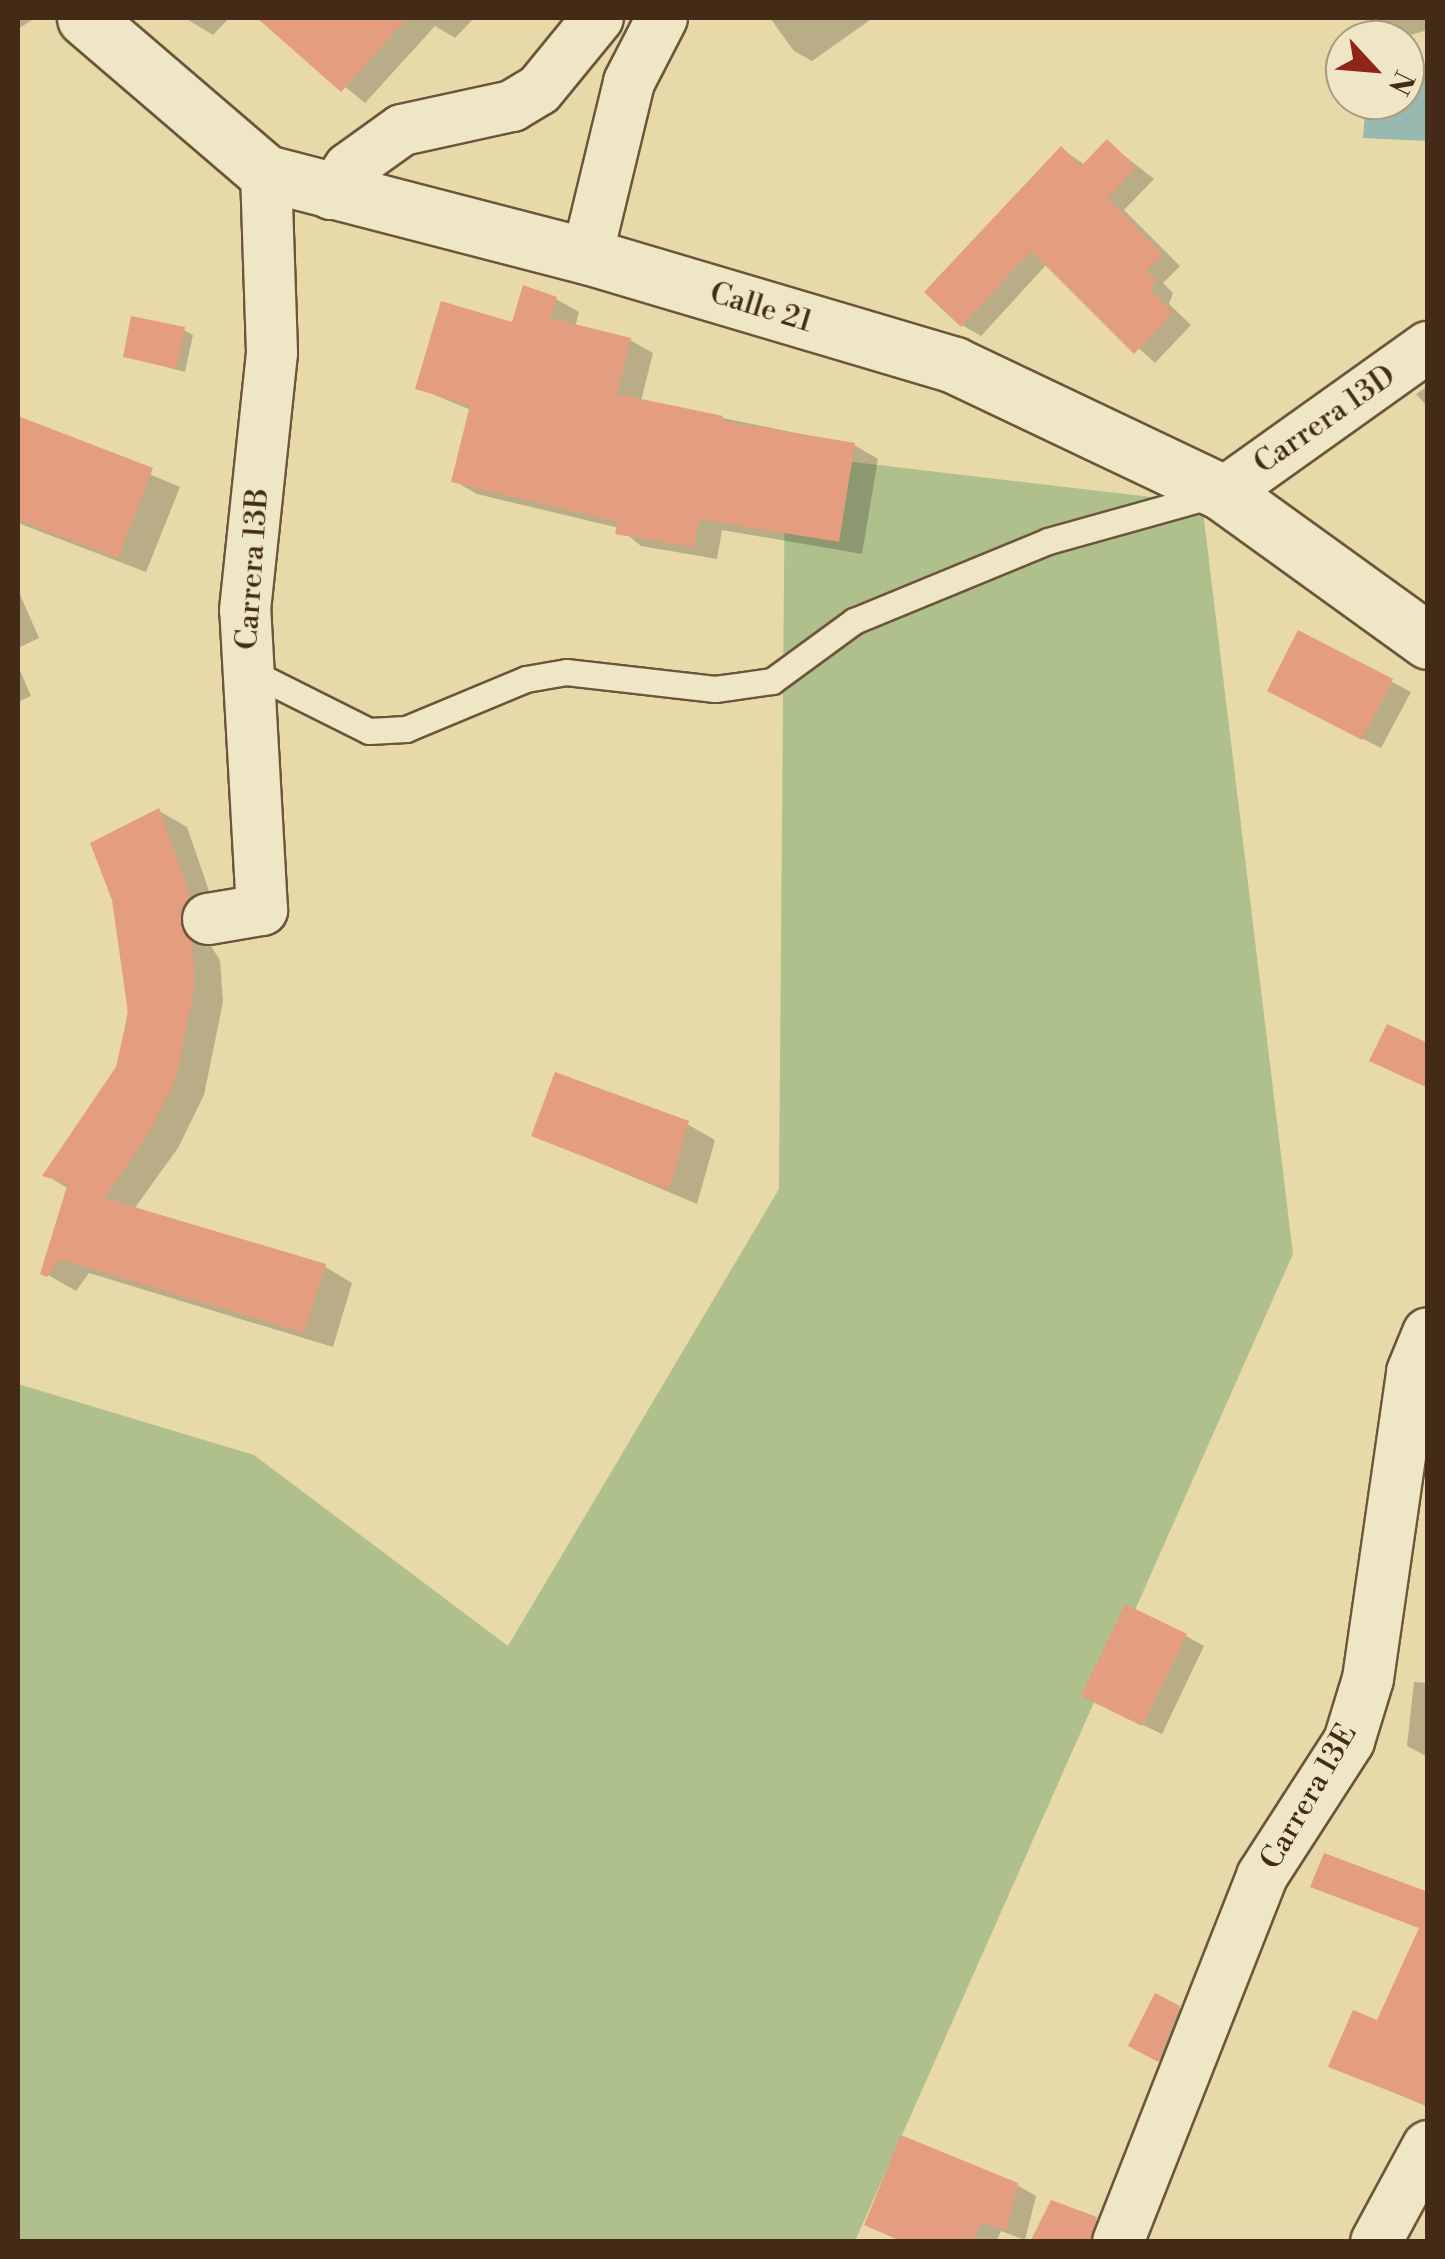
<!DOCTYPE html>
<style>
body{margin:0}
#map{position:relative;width:1445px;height:2259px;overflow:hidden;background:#e7d9a8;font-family:"Libre Bodoni",serif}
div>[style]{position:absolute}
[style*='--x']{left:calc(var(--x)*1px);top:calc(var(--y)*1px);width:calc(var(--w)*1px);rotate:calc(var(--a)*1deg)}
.green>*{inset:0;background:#afc08c}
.water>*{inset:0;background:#98b9b0}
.shadow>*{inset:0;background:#0003}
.building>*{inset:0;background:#e59d80}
.roads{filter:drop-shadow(2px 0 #6c563b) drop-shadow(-2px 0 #6c563b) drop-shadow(0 2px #6c563b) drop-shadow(0 -2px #6c563b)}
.lane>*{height:25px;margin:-12.5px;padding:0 12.5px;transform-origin:12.5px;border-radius:12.5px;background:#efe6c6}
.street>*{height:50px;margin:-25px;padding:0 25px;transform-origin:25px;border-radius:25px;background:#efe6c6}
.secondary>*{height:55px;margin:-27.5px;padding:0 27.5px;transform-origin:27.5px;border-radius:27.5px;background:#efe6c6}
span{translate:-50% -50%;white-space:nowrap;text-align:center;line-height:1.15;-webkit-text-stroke:8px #efe6c6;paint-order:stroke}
.street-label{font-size:30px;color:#432b17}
.frame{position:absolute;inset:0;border:20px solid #432b17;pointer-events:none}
.north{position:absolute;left:1325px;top:20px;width:100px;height:100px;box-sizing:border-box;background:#efe6c6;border:2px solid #aa9b80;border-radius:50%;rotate:116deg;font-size:28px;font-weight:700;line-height:40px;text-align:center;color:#432b17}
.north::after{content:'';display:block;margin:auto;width:35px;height:45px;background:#8f2418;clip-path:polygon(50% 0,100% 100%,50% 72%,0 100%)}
</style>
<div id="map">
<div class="green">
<div style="clip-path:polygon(785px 454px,1202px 503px,1293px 1254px,855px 2241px,18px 2241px,18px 1384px,254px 1455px,508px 1646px,779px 1189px)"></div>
</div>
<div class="water">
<div style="clip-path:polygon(1427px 67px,1427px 141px,1363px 138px,1366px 100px,1405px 100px,1405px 74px)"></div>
</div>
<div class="shadow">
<div style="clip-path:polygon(18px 18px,35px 18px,18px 29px)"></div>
<div style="clip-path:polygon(185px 18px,229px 18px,213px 35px)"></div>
<div style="clip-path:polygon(261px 18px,474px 18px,455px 38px,435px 26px,365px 103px)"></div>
<div style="clip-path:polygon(770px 18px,873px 18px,812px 61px,794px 51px)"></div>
<div style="clip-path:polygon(1379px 18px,1428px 18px,1428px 30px,1400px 38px,1382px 27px)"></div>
<div style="clip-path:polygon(1107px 142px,1154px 179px,1124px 210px,1180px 266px,1163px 283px,1173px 293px,1169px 304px,1191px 325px,1155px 363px,1047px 264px,981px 336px,962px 325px,1062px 149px,1085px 165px)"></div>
<div style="clip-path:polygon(556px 299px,579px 312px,575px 327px,630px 340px,653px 353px,641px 401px,854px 445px,878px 459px,862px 554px,722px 530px,717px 559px,641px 546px,619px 528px,477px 494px,454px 481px,471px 410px,418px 388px)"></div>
<div style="clip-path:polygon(184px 330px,193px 335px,185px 372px,125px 356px)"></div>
<div style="clip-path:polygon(1428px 386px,1428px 407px,1416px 394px)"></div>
<div style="clip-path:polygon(18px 419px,180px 487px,146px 572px,18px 523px)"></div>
<div style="clip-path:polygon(18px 590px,39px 638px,18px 648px)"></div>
<div style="clip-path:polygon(1299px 633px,1411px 692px,1381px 748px,1289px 701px)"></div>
<div style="clip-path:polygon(18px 666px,31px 696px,18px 702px)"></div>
<div style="clip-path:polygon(159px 811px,187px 827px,216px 911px,207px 940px,220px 960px,223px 1002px,204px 1095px,178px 1148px,134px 1209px,324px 1266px,352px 1283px,333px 1347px,89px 1273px,76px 1291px,43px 1272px,69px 1189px,46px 1175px,119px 1068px)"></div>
<div style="clip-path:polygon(687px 1124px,715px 1140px,697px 1204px,534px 1135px)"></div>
<div style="clip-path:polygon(1186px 1636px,1204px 1646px,1162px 1734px,1103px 1706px)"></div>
<div style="clip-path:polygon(1414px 1682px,1428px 1683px,1428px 1757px,1407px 1746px)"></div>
<div style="clip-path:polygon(1428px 1915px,1428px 2107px,1331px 2066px,1378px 2024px)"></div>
<div style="clip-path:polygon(1179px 2008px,1198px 2019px,1177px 2070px,1150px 2056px)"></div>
<div style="clip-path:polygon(1017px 2185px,1036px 2196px,1025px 2240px,1001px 2231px,996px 2242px,904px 2242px,867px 2224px)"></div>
<div style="clip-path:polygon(1096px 2220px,1115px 2231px,1112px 2242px,1036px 2242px)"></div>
</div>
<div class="building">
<div style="clip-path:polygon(257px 18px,407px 18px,341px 92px)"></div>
<div style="clip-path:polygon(1107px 139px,1136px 167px,1107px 198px,1163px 255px,1146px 271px,1156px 280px,1151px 291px,1173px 313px,1134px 354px,1031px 251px,961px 327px,924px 292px,1061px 146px,1081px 166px)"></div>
<div style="clip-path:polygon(523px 285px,557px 297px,550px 318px,631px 338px,617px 394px,723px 416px,722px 421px,855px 443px,839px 542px,699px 519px,694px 547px,615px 534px,618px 522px,451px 482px,470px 405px,415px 389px,441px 301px,512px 322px)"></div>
<div style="clip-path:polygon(131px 316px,185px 327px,176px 369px,123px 357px)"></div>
<div style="clip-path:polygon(18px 416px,153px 468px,118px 558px,18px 520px)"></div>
<div style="clip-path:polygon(1298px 630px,1393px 679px,1362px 740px,1267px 691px)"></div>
<div style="clip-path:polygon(159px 808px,189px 893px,180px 923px,192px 942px,195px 985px,176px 1078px,150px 1132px,104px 1198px,326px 1264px,304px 1333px,60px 1259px,47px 1277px,40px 1274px,68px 1183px,42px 1176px,116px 1067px,128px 1013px,112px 900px,90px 843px)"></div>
<div style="clip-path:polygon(1387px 1024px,1428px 1043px,1428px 1088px,1369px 1061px)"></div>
<div style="clip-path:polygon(555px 1072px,689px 1121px,669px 1190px,531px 1136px)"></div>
<div style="clip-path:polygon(1125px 1604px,1187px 1634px,1142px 1726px,1081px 1696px)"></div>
<div style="clip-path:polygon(1324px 1853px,1428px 1892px,1428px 2106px,1328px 2067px,1353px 2010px,1377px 2020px,1419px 1928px,1310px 1887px)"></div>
<div style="clip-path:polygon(1155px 1993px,1180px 2006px,1158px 2062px,1128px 2046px)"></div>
<div style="clip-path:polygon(901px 2135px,1018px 2183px,1006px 2231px,981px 2222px,973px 2242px,903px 2242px,864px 2225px)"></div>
<div style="clip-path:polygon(1051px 2200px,1097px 2217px,1090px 2242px,1030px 2242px)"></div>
</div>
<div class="roads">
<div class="lane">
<div style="--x:247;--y:670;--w:136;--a:26.6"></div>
<div style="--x:369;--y:731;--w:37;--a:-3"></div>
<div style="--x:406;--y:729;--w:130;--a:-22.6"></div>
<div style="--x:526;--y:679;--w:41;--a:-9.9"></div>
<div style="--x:566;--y:672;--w:150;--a:6.5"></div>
<div style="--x:715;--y:689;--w:58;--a:-8"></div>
<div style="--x:772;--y:681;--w:102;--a:-36.2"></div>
<div style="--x:854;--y:621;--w:210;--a:-22.4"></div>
<div style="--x:1048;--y:541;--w:171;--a:-15.6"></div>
</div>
<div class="street">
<div style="--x:331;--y:194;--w:32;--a:-55"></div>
<div style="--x:349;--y:168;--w:65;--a:-35.6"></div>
<div style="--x:402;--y:130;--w:113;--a:-12.3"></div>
<div style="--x:512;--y:106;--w:31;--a:-31"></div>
<div style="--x:539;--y:90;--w:93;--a:-50.7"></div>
<div style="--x:587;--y:256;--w:179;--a:-76.4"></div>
<div style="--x:629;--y:82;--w:72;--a:-62.7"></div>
<div style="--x:1223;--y:493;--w:252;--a:-35.5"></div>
<div style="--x:208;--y:919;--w:55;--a:-9.5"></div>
<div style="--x:262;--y:910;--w:300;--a:-93.2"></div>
<div style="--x:245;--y:610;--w:258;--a:-84"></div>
<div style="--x:272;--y:353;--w:180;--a:-91.9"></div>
<div style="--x:1118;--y:2242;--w:393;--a:-68.5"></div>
<div style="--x:1262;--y:1876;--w:161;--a:-57.2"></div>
<div style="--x:1349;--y:1741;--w:65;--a:-73"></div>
<div style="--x:1368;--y:1679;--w:310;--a:-81.8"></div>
<div style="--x:1412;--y:1372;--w:42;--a:-67.7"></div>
<div style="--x:1376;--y:2242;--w:109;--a:-61.6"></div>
</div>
<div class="secondary">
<div style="--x:85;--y:18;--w:238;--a:40.6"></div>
<div style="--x:266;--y:173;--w:332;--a:14.5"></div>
<div style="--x:587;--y:256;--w:383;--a:16.5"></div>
<div style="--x:954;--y:365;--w:298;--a:25.4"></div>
<div style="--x:1223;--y:493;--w:253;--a:35.8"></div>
</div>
</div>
<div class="street-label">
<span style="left:761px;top:308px;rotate:17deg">Calle 21</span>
<span style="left:1325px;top:420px;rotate:-35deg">Carrera 13D</span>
<span style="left:253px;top:569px;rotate:-86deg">Carrera 13B</span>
<span style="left:1309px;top:1797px;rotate:-60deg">Carrera 13E</span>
</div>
<div class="frame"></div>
<div class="north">N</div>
</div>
